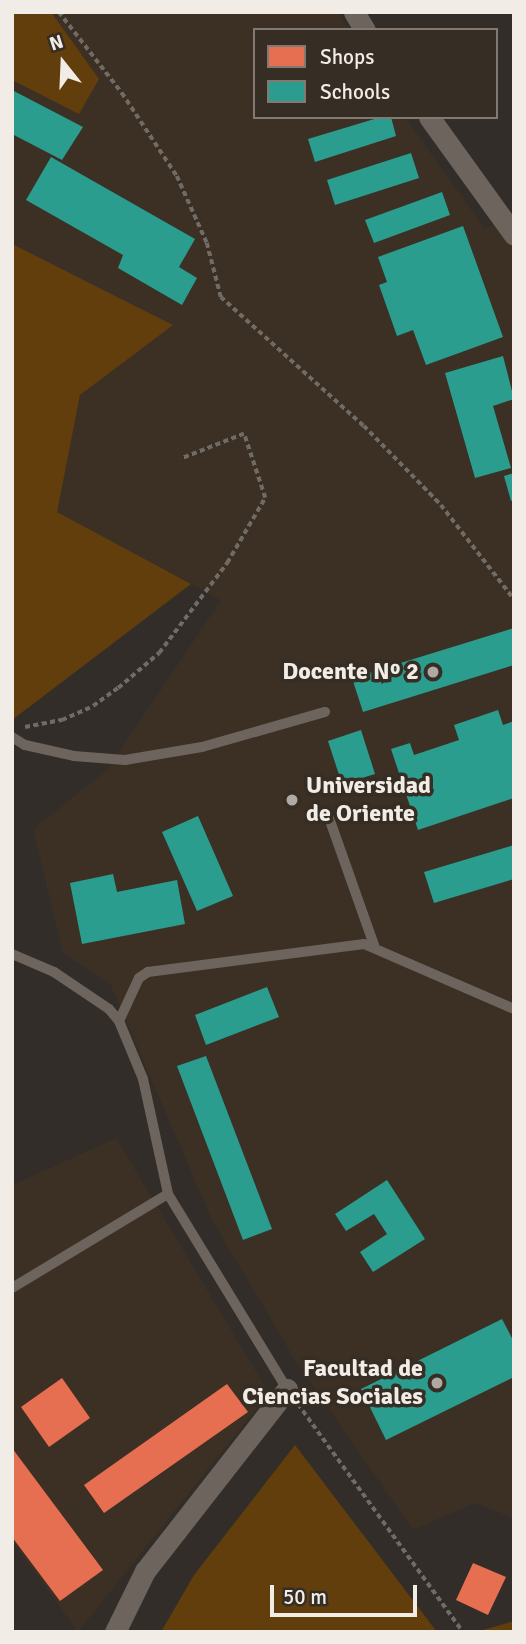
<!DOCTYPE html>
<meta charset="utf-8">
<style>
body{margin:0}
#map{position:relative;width:526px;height:1644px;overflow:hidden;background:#322d28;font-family:Signika,sans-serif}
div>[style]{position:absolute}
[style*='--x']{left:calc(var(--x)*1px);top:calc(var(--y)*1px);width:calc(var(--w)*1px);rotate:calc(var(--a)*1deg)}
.built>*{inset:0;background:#3c3024}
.green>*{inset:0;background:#623e0c}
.shops>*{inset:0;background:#e76f51}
.schools>*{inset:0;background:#2a9d8f}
.path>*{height:3.5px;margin-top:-1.75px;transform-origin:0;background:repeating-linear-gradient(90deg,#716b66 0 5px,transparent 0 8.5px)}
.service>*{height:10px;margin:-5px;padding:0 5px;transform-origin:5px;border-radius:5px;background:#6c645d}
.minor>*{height:21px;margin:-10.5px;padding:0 10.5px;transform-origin:10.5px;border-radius:10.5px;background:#6c645d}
.dots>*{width:19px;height:19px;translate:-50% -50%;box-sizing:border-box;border:4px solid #362d24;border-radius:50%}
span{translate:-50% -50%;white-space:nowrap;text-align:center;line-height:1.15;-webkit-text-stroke:7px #362d24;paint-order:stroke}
.poi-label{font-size:24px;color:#f2ece7;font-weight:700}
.right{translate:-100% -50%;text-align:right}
.left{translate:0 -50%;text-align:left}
.frame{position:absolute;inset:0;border:14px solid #f2ece7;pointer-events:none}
.legend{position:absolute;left:253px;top:28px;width:245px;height:91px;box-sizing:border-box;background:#362d24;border:2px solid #817972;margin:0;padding:9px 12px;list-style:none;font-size:21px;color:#f2ece7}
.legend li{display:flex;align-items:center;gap:14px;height:35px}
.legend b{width:35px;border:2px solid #817972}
.north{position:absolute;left:28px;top:28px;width:70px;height:70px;-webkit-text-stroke:5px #362d24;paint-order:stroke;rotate:342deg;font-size:19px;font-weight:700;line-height:28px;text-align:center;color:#f2ece7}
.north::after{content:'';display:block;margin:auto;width:24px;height:32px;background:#f2ece7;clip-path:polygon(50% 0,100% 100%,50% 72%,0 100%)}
.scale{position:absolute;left:270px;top:1585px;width:147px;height:32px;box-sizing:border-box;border:4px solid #f2ece7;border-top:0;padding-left:9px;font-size:21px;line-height:24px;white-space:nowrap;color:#f2ece7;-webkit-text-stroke:5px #362d24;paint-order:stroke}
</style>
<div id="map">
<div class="built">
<div style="clip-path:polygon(12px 12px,337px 12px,348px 30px,255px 30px,255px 117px,405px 117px,485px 229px,514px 214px,514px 1518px,475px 1503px,413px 1530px,295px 1360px,213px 1222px,110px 984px,63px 953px,33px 829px,107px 770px,221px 600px,56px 512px,80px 395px,172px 325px,12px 244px)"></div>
<div style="clip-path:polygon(116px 1138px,269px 1393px,78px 1632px,12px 1541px,12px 1185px)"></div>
</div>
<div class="green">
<div style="clip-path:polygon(12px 12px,51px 12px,99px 79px,79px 114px,12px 80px)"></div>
<div style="clip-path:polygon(12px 244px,173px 325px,80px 395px,57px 512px,191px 584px,12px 720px)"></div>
<div style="clip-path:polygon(295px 1445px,437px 1632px,161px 1632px,194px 1575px)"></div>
<div style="clip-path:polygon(514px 1621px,514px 1632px,476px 1632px)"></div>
</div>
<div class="shops">
<div style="clip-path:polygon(62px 1378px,90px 1418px,49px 1447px,21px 1407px)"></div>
<div style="clip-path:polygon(227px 1384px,248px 1412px,104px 1513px,84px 1485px)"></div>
<div style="clip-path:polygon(12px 1448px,103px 1570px,60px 1601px,12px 1537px)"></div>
<div style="clip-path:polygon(473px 1563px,506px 1577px,488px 1615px,456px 1600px)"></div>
</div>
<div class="schools">
<div style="clip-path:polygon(12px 90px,83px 127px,62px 160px,12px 134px)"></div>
<div style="clip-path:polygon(381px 117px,391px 117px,396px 136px,315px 162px,308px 139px)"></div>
<div style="clip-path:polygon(411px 153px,419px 178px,335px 205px,327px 180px)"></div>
<div style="clip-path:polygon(51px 157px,195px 239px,179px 267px,197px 278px,182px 305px,118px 268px,123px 255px,26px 200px)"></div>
<div style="clip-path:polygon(442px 192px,450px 215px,374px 243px,365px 220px)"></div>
<div style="clip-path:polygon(463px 226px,503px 337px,426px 365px,413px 330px,397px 336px,379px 285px,387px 282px,378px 257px)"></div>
<div style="clip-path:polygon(503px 356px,514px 399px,493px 406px,511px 468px,475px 478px,445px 373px)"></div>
<div style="clip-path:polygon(514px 473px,514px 500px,511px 501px,504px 476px)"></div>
<div style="clip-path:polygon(514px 628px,514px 665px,363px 712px,352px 678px)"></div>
<div style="clip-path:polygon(498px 710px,503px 725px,514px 721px,514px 798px,418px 830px,391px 749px,410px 743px,414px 755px,459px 740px,454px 725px)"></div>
<div style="clip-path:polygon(361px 730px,375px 774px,342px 784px,328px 741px)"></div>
<div style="clip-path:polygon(198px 816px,233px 896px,197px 911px,162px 832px)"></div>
<div style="clip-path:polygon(514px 845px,514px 879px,434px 903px,424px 872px)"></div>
<div style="clip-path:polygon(113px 874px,117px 892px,177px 880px,185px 924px,82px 944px,70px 883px)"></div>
<div style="clip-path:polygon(267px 987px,279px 1017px,206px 1045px,195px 1015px)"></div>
<div style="clip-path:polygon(206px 1056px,272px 1229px,243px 1240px,177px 1066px)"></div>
<div style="clip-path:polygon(387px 1180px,425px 1239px,373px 1272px,360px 1252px,387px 1234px,374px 1214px,346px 1231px,335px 1214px)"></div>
<div style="clip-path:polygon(502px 1319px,514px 1342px,514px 1377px,386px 1440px,361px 1389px)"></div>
</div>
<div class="path">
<div style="--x:59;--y:12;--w:103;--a:52.1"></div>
<div style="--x:122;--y:93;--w:100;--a:56.5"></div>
<div style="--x:177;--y:176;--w:73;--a:65.9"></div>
<div style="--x:207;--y:243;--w:56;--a:75.5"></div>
<div style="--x:221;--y:297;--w:193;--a:42.1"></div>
<div style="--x:364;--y:426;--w:110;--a:45.7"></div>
<div style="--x:441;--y:505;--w:119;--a:52.2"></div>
<div style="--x:25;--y:727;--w:38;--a:-11"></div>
<div style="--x:62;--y:720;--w:34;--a:-24"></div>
<div style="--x:93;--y:706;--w:31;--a:-36"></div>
<div style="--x:118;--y:688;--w:54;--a:-40.5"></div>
<div style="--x:159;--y:653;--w:113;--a:-52.9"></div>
<div style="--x:227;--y:563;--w:75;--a:-59.7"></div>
<div style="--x:265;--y:498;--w:67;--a:-108.2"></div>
<div style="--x:244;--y:434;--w:68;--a:158.4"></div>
<div style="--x:298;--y:1404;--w:281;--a:54.1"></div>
</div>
<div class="service">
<div style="--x:12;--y:737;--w:15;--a:32"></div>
<div style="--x:25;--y:745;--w:50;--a:12.7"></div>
<div style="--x:74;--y:756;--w:51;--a:4.5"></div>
<div style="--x:125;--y:760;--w:78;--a:-9.6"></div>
<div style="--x:202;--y:747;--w:128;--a:-15.9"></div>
<div style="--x:328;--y:815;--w:138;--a:70.5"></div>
<div style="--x:12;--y:954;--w:46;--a:23.2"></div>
<div style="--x:54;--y:972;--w:66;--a:33.9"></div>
<div style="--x:109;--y:1009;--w:16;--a:50"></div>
<div style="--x:119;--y:1021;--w:63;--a:67.5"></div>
<div style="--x:143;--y:1079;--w:118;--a:77.7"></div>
<div style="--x:168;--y:1194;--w:228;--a:58.6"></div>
<div style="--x:119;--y:1021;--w:47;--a:-65.1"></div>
<div style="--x:139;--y:978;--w:11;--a:-34"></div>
<div style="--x:148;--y:972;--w:218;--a:-7.4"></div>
<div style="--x:364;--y:944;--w:163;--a:23.4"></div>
<div style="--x:12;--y:1288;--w:182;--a:-31.1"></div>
</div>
<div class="minor">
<div style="--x:354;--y:12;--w:21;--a:59"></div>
<div style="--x:429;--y:117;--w:145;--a:54.2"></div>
<div style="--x:115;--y:1632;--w:68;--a:-63.8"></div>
<div style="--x:145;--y:1571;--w:231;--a:-52"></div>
</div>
<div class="dots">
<div style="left:433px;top:672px;background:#afa9a4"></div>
<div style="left:292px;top:800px;background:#afa9a4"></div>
<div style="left:437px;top:1383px;background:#afa9a4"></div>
</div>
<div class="poi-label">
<span class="right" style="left:419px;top:672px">Docente Nº 2</span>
<span class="left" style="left:306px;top:800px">Universidad<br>de Oriente</span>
<span class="right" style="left:423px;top:1383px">Facultad de<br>Ciencias Sociales</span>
</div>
<div class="frame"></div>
<ul class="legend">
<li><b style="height:19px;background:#e76f51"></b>Shops</li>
<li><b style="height:19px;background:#2a9d8f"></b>Schools</li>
</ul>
<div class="north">N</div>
<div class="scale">50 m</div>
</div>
